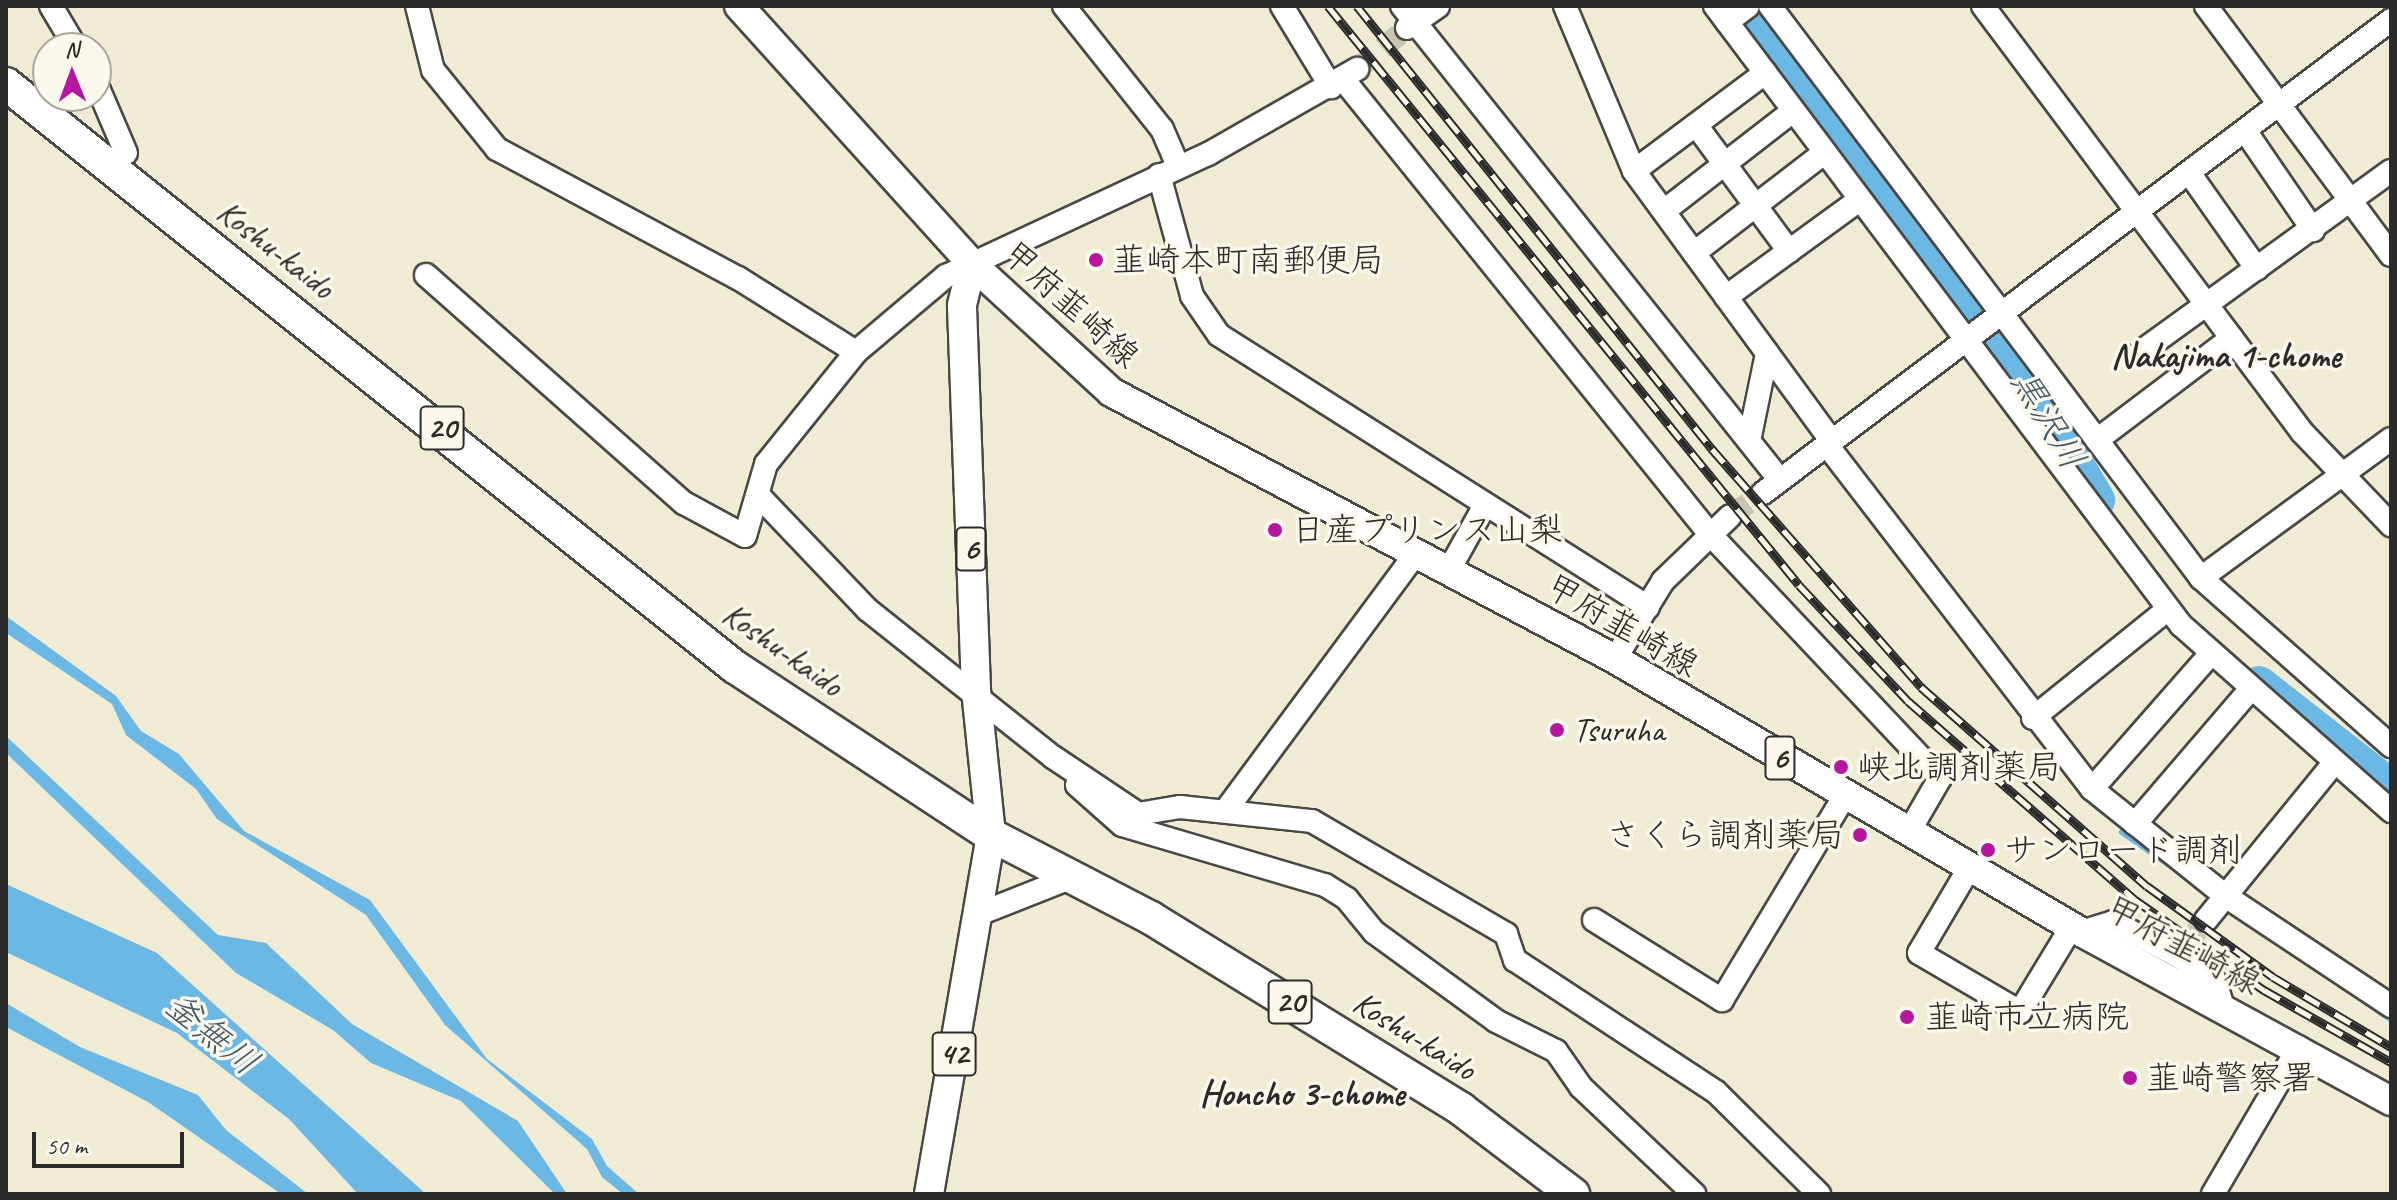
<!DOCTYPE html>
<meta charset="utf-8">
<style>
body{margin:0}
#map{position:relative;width:2397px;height:1200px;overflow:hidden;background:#f0ebd3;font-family:Caveat,"Klee One",sans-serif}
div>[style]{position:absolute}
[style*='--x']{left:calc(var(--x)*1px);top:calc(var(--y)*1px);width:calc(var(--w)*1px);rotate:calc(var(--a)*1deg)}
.water>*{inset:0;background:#6cb8e5}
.stream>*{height:6px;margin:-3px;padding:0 3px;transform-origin:3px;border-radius:3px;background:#6cb8e5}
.river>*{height:36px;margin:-18px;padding:0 18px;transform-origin:18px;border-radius:18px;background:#6cb8e5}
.minor-tunnel>*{height:22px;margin-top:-11px;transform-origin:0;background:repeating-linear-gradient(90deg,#c9c5b1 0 22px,transparent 0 33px)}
.roads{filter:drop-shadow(2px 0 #494844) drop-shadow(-2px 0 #494844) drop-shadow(0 2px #494844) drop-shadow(0 -2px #494844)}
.minor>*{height:22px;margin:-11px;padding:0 11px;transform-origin:11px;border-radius:11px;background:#fff}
.major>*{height:28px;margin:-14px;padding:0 14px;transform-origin:14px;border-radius:14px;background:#fff}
.highway>*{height:32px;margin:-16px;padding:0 16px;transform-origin:16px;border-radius:16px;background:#fff}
.rail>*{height:9px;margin-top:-4.5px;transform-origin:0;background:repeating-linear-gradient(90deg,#fbf7ec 0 18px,#2b2b2b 0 36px);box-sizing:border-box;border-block:2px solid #2b2b2b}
.dots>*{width:22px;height:22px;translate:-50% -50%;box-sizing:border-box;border:4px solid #fbf7ec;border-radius:50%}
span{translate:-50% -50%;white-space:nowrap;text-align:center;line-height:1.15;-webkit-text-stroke:7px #fbf7ec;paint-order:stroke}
.shield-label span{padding:2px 6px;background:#fbf7ec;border:2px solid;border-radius:6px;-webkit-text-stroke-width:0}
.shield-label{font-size:32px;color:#2b2b2b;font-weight:700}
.street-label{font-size:34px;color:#2b2b2b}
.poi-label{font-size:34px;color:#2b2b2b}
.left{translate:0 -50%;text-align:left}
.right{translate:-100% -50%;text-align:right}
.neighbourhood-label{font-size:36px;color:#2b2b2b;font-weight:700}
.water-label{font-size:36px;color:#425c6c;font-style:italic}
.frame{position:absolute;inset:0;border:8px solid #2b2b2b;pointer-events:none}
.north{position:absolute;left:32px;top:32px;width:80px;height:80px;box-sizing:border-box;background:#fbf7ec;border:2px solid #a8a59f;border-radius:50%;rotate:359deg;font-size:22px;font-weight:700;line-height:32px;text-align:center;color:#2b2b2b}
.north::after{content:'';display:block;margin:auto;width:28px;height:36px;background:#b5179e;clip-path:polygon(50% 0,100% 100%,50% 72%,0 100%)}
.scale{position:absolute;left:32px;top:1132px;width:152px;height:36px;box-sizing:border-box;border:4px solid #2b2b2b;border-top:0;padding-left:10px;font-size:24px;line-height:28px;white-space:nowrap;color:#2b2b2b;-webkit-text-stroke:6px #fbf7ec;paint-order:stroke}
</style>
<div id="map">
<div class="water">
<div style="clip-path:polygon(6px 616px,116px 696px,141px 731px,179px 754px,244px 831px,370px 900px,487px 1059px,592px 1139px,607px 1166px,639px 1194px,623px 1194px,602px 1177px,587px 1149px,445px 1025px,366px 915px,217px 819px,196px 789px,126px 735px,112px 704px,6px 633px)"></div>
<div style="clip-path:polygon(6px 736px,218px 935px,266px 943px,352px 1024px,518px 1121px,567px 1194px,555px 1194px,461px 1101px,371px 1063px,333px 1030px,236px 973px,6px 753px)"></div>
<div style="clip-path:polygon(6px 884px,157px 953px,426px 1194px,358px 1194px,289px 1119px,177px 1033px,6px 952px)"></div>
<div style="clip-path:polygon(6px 1003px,80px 1047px,198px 1095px,226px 1130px,308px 1194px,281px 1194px,148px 1102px,6px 1027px)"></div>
</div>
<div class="stream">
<div style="--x:2122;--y:832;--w:328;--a:34.9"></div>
</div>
<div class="river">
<div style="--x:1753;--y:6;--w:446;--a:53.7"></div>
<div style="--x:2017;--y:365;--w:157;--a:59.3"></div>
<div style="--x:2259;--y:684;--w:167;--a:38"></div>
</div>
<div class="minor-tunnel">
<div style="--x:1357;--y:69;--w:65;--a:-39.4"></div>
<div style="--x:1730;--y:516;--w:40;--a:-34.9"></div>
<div style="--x:2184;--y:947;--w:35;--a:-51"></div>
</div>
<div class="roads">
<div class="minor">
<div style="--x:51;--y:6;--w:49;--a:59.2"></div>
<div style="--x:417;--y:6;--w:66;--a:76"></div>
<div style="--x:433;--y:70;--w:102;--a:51"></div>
<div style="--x:497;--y:149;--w:273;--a:28.2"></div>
<div style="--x:738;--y:278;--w:139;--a:32.1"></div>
<div style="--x:1064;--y:6;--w:157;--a:51.5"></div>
<div style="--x:1162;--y:129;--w:40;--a:66.6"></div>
<div style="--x:1282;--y:6;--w:95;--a:58.8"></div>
<div style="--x:1402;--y:6;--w:606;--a:51.43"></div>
<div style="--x:1565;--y:6;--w:179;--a:67.3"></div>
<div style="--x:1634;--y:171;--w:336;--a:53.8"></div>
<div style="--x:1715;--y:6;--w:775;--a:53.03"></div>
<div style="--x:2181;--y:625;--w:281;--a:41.5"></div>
<div style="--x:1770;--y:6;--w:716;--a:53"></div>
<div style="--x:2201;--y:578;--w:254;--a:41.5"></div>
<div style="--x:1983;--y:6;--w:532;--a:53.17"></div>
<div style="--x:2302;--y:432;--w:129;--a:46.3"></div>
<div style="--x:2206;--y:6;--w:310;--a:53.4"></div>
<div style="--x:1727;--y:22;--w:26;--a:-37"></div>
<div style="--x:1407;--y:28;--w:38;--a:-35"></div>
<div style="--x:1343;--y:79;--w:583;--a:51.13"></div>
<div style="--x:1709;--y:533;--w:337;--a:46.7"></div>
<div style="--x:1940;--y:778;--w:58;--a:120.1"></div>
<div style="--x:96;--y:83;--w:76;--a:66.8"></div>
<div style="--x:1696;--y:125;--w:157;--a:53.6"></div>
<div style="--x:2246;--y:132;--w:119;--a:55.6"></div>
<div style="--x:1634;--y:171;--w:164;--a:-36.8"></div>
<div style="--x:2190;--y:174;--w:116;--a:54.8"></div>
<div style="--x:1159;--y:175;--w:125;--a:74.7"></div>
<div style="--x:1192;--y:296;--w:47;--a:55.3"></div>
<div style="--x:1219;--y:335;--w:508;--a:32.38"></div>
<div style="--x:1664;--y:211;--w:163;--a:-37.8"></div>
<div style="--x:1694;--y:253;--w:164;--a:-37.6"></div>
<div style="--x:426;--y:275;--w:344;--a:41.5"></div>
<div style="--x:684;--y:503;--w:69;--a:28.4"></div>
<div style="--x:745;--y:536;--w:75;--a:-73.7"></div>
<div style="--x:766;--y:464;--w:144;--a:-51.2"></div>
<div style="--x:856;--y:352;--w:118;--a:-40.2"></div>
<div style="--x:946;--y:276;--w:289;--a:-25"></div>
<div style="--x:1208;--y:154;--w:172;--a:-29.7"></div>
<div style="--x:1726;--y:297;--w:165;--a:-36.1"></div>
<div style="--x:2142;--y:351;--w:307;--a:-35.9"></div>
<div style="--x:2097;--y:440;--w:169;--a:-37.1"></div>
<div style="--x:1749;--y:441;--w:90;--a:-78.4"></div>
<div style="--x:1827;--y:445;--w:434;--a:52.4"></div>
<div style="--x:2092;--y:789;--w:173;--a:38.7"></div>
<div style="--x:2227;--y:897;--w:197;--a:33.6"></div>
<div style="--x:1763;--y:493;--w:786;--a:-36.99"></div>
<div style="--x:760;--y:497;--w:156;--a:46.3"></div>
<div style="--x:868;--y:610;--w:236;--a:38.5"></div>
<div style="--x:1053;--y:757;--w:102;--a:33.8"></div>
<div style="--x:1138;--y:814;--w:43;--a:-9.5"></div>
<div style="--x:1180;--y:807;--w:133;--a:6.1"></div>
<div style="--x:1312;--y:821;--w:225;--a:30.2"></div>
<div style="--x:1506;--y:934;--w:28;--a:71"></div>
<div style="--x:1515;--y:960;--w:240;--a:33.3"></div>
<div style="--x:1716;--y:1092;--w:145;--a:44.7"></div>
<div style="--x:1449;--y:570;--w:74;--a:-61"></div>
<div style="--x:2201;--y:578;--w:235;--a:-36.2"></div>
<div style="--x:1615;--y:659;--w:92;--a:-58.4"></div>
<div style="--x:1663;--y:581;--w:93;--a:-44.1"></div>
<div style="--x:2033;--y:718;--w:174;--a:-38.9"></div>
<div style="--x:1077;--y:785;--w:60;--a:41.6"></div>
<div style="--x:1122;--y:825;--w:212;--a:16.5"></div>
<div style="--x:1325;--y:885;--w:26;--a:32"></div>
<div style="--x:1347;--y:899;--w:43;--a:50.7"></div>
<div style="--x:1374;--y:932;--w:151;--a:36.1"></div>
<div style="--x:1496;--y:1021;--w:67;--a:26.6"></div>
<div style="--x:1556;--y:1051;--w:44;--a:55.2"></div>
<div style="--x:1581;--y:1087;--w:156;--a:43.4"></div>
<div style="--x:2092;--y:789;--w:176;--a:-48.7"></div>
<div style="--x:1226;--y:810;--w:320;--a:-53.5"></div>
<div style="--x:2135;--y:824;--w:175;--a:-49.4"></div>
<div style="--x:1971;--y:865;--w:102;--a:120.6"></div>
<div style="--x:1919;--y:953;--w:117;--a:30.3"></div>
<div style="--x:2020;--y:1012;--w:100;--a:-58.8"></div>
<div style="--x:979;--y:914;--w:103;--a:-21.6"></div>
<div style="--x:1594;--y:920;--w:151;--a:32"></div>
<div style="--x:1722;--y:1000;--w:240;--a:-59"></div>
<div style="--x:2206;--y:920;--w:204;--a:-50.8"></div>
<div style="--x:2081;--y:932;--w:34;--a:-17"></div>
<div style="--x:2113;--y:922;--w:71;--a:27.6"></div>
<div style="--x:2176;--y:955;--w:45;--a:32.3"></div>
<div style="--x:2214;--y:979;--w:29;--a:72"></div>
<div style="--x:2213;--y:1194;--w:170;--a:-59.7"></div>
</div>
<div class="major">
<div style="--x:739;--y:6;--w:348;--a:47.9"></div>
<div style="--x:972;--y:264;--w:189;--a:42.6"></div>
<div style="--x:1111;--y:392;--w:570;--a:27.91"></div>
<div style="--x:1615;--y:659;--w:540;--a:30.36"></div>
<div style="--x:2081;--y:932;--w:353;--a:28.6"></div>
<div style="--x:929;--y:1194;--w:364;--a:-80.2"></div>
<div style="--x:991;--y:835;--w:147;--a:-95.9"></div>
<div style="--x:976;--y:689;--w:384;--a:-92.1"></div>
<div style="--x:962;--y:305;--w:42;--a:-76.3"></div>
</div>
<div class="highway">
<div style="--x:6;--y:84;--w:933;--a:38.65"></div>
<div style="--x:735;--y:667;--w:306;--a:33.3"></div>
<div style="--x:991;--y:835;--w:180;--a:27.4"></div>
<div style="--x:1151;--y:918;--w:364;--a:31.6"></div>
<div style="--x:1461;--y:1109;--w:141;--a:37.2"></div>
</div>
</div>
<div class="rail">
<div style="--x:1328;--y:6;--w:746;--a:50.87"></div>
<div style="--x:1799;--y:585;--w:159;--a:46.8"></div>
<div style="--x:1908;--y:701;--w:300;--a:41.2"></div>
<div style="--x:2134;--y:899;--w:159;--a:35"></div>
<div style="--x:2264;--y:990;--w:146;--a:29.6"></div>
<div style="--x:1357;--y:6;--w:568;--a:51.29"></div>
<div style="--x:1712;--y:449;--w:317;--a:48.7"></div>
<div style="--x:1921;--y:687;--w:301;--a:41.4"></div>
<div style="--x:2147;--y:886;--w:155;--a:35.8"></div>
<div style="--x:2273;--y:977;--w:137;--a:30.7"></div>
</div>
<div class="dots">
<div style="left:1096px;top:260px;background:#b5179e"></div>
<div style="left:1275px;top:530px;background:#b5179e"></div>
<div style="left:1557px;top:730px;background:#b5179e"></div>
<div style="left:1841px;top:767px;background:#b5179e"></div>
<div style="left:1860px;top:835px;background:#b5179e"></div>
<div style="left:1988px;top:850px;background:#b5179e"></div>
<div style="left:1907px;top:1017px;background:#b5179e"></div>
<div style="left:2130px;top:1078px;background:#b5179e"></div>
</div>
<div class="shield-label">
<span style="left:442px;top:428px">20</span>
<span style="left:971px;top:549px">6</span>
<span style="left:1780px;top:758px">6</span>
<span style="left:1290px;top:1002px">20</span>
<span style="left:954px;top:1054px">42</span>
</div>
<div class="street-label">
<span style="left:276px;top:249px;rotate:38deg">Koshu-kaido</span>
<span style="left:1071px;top:304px;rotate:42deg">甲府韮崎線</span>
<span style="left:1622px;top:625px;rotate:30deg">甲府韮崎線</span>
<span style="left:783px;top:649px;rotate:35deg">Koshu-kaido</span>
<span style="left:2183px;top:945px;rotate:28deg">甲府韮崎線</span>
<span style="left:1415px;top:1035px;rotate:32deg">Koshu-kaido</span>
</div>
<div class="poi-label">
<span class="left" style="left:1112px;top:260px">韮崎本町南郵便局</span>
<span class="left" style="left:1291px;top:530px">日産プリンス山梨</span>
<span class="left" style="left:1573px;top:730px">Tsuruha</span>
<span class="left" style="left:1857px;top:767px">峡北調剤薬局</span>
<span class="right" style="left:1844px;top:835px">さくら調剤薬局</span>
<span class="left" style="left:2004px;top:850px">サンロード調剤</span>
<span class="left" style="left:1925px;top:1017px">韮崎市立病院</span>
<span class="left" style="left:2146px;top:1078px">韮崎警察署</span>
</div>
<div class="neighbourhood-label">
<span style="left:2226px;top:356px">Nakajima 1-chome</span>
<span style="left:1302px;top:1094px">Honcho 3-chome</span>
</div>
<div class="water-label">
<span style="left:2048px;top:420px;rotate:59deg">黒沢川</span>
<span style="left:212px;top:1034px;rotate:39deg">釜無川</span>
</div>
<div class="frame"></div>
<div class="north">N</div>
<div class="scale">50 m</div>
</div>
